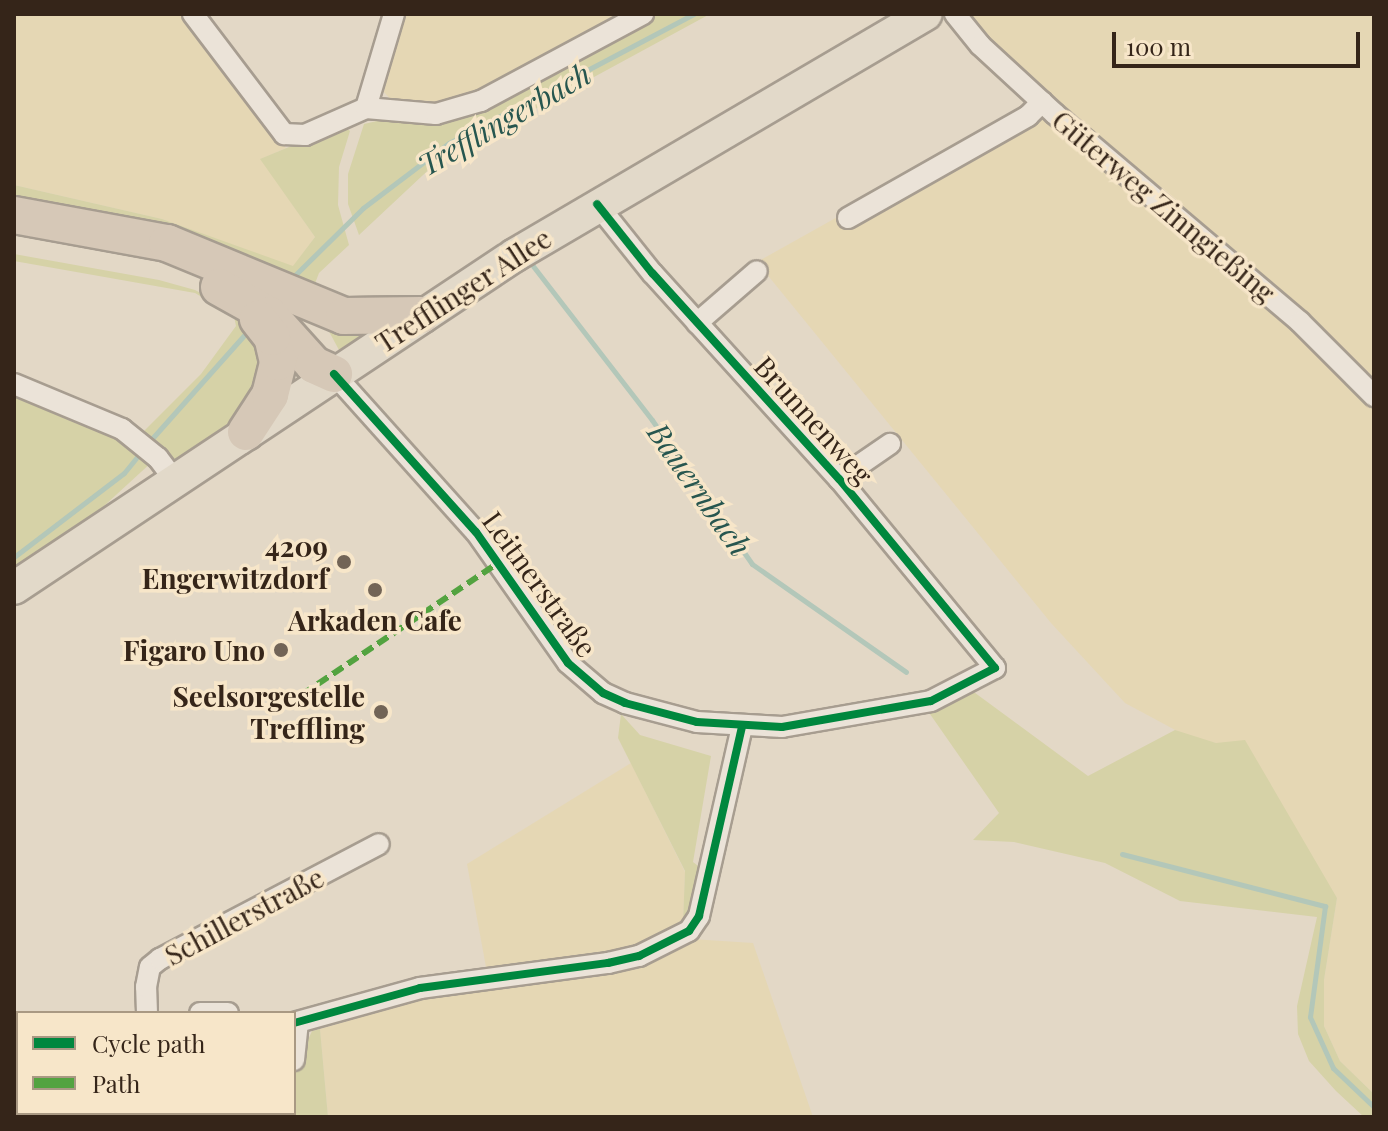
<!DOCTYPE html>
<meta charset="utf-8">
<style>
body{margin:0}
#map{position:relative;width:1388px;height:1131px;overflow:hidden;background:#e3d8c6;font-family:"Playfair Display",serif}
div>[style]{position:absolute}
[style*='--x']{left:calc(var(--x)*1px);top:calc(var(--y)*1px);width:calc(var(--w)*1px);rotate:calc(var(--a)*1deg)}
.farmland>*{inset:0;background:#e5d7b4}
.green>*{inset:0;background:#d6d2a7}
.stream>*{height:5px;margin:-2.5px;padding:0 2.5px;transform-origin:2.5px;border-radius:2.5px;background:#b3c7b9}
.roads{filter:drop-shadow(2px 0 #a79d90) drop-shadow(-2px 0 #a79d90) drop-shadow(0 2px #a79d90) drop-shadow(0 -2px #a79d90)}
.minor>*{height:20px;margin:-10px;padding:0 10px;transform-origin:10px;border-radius:10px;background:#ebe3d8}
.primary>*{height:32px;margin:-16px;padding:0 16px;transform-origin:16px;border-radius:16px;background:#e2d9c9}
.motorway>*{height:36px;margin:-18px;padding:0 18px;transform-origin:18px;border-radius:18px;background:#d6c8b7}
.quiet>*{height:6px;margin-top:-3px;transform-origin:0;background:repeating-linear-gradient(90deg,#53a340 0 12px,transparent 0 18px)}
.cycleway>*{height:8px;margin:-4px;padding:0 4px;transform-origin:4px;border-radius:4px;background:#00873e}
.dots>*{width:22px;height:22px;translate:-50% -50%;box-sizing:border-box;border:4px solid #f7e6c9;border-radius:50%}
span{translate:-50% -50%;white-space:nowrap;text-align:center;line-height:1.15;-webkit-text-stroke:7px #f7e6c9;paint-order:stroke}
.street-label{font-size:28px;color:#352519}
.poi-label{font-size:28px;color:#352519;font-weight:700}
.right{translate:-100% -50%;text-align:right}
.water-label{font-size:30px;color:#27564f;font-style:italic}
.frame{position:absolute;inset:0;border:16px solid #352519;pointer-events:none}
.legend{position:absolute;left:16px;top:1011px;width:280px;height:104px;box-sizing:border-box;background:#f7e6c9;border:2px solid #a99983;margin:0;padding:10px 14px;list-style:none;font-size:24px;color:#352519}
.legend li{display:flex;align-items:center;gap:16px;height:40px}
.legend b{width:40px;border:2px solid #a99983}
.scale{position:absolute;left:1112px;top:32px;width:248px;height:36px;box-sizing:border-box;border:4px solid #352519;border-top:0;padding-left:10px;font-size:24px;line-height:28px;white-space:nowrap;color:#352519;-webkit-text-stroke:6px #f7e6c9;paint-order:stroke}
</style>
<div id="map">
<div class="farmland">
<div style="clip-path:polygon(14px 14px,187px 14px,286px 148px,261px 159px,315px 237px,293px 267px,162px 219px,14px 185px)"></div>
<div style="clip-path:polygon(400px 14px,632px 14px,446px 107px,393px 102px,384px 92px)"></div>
<div style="clip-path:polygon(968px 14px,1374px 14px,1374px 387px,986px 42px)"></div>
<div style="clip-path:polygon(1046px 116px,1294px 324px,1374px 406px,1374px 1094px,1340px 1061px,1324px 1026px,1324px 980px,1337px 898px,1216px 743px,1192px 739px,1125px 703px,1051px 623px,757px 262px,841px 215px)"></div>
<div style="clip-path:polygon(631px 763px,685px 872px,683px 923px,643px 945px,593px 957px,486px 967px,467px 864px)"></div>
<div style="clip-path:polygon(691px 939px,753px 943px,813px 1117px,328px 1117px,320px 1029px,432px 996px,626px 968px)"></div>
<div style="clip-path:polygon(71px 1113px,172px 1113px,67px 1117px)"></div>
</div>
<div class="green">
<div style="clip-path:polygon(654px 14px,710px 14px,513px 121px,454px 146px,359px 235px,348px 204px,348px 174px,364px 124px,513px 90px)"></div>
<div style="clip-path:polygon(342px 125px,350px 131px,339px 167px,338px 205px,349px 245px,319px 273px,311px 294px,14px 208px,14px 185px,162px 219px,293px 266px,315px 237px,260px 159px)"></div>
<div style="clip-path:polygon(14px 254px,159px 280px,195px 290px,244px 316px,270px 364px,236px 422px,180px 460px,171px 459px,140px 435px,201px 374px,236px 326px,234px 316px,195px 293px,14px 261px)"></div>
<div style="clip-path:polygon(325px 324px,381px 325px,339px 350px)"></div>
<div style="clip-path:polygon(14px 392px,114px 432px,153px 461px,92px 517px,14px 571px)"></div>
<div style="clip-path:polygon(967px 687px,1088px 776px,1175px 730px,1216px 743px,1245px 740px,1337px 898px,1324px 980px,1324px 1026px,1340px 1061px,1374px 1094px,1374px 1117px,1364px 1117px,1336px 1091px,1309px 1061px,1298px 1034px,1297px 1006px,1317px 917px,1180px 901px,1105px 863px,1014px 842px,973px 840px,999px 813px,923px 704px)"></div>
<div style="clip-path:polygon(621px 714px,640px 735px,711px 756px,693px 862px,702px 869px,683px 923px,685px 871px,618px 738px)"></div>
<div style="clip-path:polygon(320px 1029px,328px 1117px,191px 1117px,294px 1113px,294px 1071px,312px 1031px)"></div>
</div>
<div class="stream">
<div style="--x:533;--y:266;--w:195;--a:52.3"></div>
<div style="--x:652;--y:420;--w:175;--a:55.2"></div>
<div style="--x:752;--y:564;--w:188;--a:35"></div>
<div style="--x:293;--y:277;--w:98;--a:-44.6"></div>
<div style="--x:363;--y:208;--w:108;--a:-37.1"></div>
<div style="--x:449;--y:143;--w:277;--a:-27.8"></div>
<div style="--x:148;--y:443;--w:147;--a:-48.3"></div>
<div style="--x:14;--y:557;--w:138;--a:-37.4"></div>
<div style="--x:124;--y:473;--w:28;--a:-51"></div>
<div style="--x:1122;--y:854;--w:210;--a:14.4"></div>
<div style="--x:1325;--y:906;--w:112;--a:97.7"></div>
<div style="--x:1310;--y:1017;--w:56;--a:65.7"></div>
<div style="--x:1333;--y:1068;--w:57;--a:43.6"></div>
</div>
<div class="roads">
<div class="minor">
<div style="--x:193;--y:14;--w:151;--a:52.8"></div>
<div style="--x:284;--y:134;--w:21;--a:3"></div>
<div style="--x:305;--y:135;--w:67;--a:-23.9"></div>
<div style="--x:394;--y:14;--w:98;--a:106.6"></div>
<div style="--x:366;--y:108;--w:70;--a:4.9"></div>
<div style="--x:436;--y:114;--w:47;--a:-16.1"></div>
<div style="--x:481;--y:101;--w:184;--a:-28.2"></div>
<div style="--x:955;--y:14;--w:40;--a:51"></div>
<div style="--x:980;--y:45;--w:102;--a:42.6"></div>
<div style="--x:1055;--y:114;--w:321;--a:40.3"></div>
<div style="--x:1300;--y:322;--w:105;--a:45"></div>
<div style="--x:848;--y:218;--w:207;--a:-29.5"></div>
<div style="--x:1028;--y:116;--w:20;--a:-45"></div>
<div style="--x:697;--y:323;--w:79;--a:-40.9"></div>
<div style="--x:334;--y:374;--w:212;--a:48.1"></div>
<div style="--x:476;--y:532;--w:160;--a:54.9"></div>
<div style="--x:568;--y:663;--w:46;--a:40.6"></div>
<div style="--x:603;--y:693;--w:24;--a:24"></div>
<div style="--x:625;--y:703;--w:74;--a:14.8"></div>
<div style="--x:697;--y:722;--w:85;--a:3.4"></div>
<div style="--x:782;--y:727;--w:151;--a:-9.9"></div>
<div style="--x:931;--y:701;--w:72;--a:-27.3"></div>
<div style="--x:995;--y:668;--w:245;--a:-129.5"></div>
<div style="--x:839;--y:479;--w:278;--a:-132.2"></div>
<div style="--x:652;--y:273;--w:88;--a:-128.6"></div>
<div style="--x:14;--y:384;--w:117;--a:22.6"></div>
<div style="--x:122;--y:429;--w:46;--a:38.9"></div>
<div style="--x:158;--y:458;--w:26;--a:53"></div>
<div style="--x:839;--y:479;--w:62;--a:-34.5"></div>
<div style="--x:147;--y:1013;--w:26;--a:-92"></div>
<div style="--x:146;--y:987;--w:20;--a:-79"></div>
<div style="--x:150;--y:967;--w:13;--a:-39"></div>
<div style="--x:160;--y:959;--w:247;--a:-27.7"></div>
<div style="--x:200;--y:1013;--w:28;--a:0"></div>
<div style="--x:294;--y:1023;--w:131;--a:-15.5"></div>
<div style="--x:420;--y:988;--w:190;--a:-7.6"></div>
<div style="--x:608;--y:963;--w:32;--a:-13"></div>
<div style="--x:639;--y:956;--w:56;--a:-26.6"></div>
<div style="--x:689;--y:931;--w:18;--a:-56"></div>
<div style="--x:699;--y:916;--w:194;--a:-77.2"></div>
<div style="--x:294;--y:1060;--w:37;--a:-84"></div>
<div style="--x:52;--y:1117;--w:6;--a:-45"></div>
<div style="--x:183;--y:1117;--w:4;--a:-63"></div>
</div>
<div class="primary">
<div style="--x:14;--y:588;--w:602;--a:-33.61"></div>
<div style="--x:515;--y:255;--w:476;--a:-30.4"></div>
</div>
<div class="motorway">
<div style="--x:14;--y:215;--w:156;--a:10.4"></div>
<div style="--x:167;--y:243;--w:191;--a:22.4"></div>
<div style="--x:344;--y:316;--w:77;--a:-0.7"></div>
<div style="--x:219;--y:287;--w:57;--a:29.2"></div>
<div style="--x:269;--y:315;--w:67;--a:48"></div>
<div style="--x:314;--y:365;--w:22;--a:24"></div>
<div style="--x:246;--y:432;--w:44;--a:-57"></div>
<div style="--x:270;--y:395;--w:34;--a:-76"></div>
<div style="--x:278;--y:362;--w:26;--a:-103"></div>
<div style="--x:272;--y:337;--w:23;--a:-128"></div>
</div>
</div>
<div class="quiet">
<div style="--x:288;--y:704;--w:253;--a:-33.9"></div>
</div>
<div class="cycleway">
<div style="--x:334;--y:374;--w:212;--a:48.1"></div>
<div style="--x:476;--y:532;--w:160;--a:54.9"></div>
<div style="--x:568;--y:663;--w:46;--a:40.6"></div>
<div style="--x:603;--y:693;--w:24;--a:24"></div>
<div style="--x:625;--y:703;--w:74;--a:14.8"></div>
<div style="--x:697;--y:722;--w:85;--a:3.4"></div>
<div style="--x:782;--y:727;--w:151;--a:-9.9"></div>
<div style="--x:931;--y:701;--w:72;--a:-27.3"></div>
<div style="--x:995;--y:668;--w:245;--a:-129.5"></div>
<div style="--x:839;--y:479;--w:278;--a:-132.2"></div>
<div style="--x:652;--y:273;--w:88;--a:-128.6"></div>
<div style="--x:294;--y:1023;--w:131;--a:-15.5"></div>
<div style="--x:420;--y:988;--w:190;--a:-7.6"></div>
<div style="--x:608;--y:963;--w:32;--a:-13"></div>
<div style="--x:639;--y:956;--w:56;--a:-26.6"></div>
<div style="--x:689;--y:931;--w:18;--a:-56"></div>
<div style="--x:699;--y:916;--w:194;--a:-77.2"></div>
</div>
<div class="dots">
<div style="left:344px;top:562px;background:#726456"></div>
<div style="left:375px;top:590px;background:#726456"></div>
<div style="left:281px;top:650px;background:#726456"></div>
<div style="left:381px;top:712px;background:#726456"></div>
</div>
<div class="street-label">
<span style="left:1164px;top:206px;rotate:40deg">Güterweg Zinngießing</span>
<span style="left:463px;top:290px;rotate:-33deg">Trefflinger Allee</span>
<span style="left:814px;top:420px;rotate:48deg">Brunnenweg</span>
<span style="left:540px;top:584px;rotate:54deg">Leitnerstraße</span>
<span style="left:244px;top:916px;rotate:-28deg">Schillerstraße</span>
</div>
<div class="poi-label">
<span class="right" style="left:328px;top:562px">4209<br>Engerwitzdorf</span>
<span style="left:375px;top:620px">Arkaden Cafe</span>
<span class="right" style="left:265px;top:650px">Figaro Uno</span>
<span class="right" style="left:365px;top:712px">Seelsorgestelle<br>Treffling</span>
</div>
<div class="water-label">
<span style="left:504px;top:119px;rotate:-30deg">Trefflingerbach</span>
<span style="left:700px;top:489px;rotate:55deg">Bauernbach</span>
</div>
<div class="frame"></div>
<ul class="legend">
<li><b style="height:10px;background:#00873e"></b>Cycle path</li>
<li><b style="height:10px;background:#53a340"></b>Path</li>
</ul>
<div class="scale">100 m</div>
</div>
